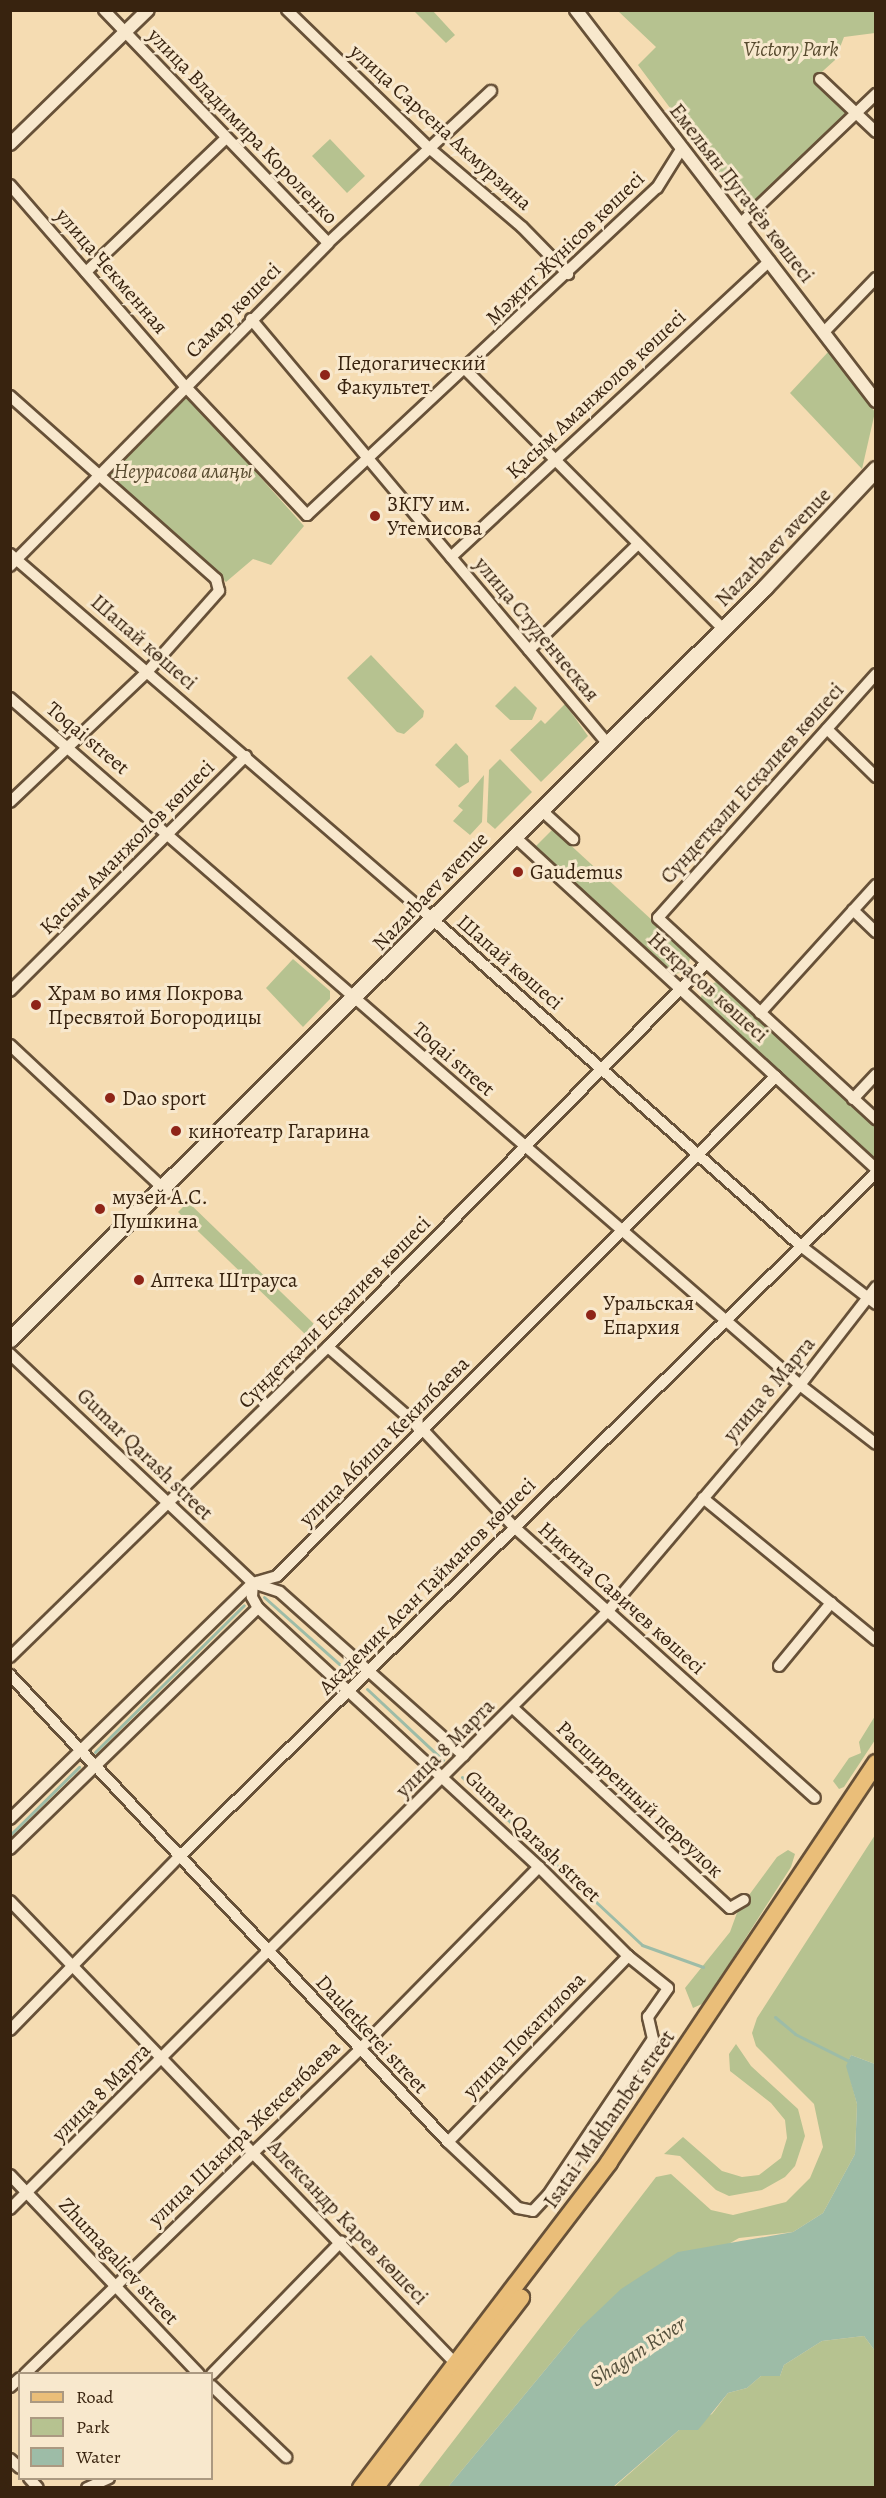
<!DOCTYPE html>
<meta charset="utf-8">
<style>
body{margin:0}
#map{position:relative;width:886px;height:2498px;overflow:hidden;background:#f5dcb2;font-family:Alegreya,serif}
div>[style]{position:absolute}
[style*='--x']{left:calc(var(--x)*1px);top:calc(var(--y)*1px);width:calc(var(--w)*1px);rotate:calc(var(--a)*1deg)}
.green>*{inset:0;background:#b6c290}
.water>*{inset:0;background:#9dbca7}
.stream>*{height:3px;margin:-1.5px;padding:0 1.5px;transform-origin:1.5px;border-radius:1.5px;background:#9dbca7}
.roads{filter:drop-shadow(2px 0 #675138) drop-shadow(-2px 0 #675138) drop-shadow(0 2px #675138) drop-shadow(0 -2px #675138)}
.minor>*{height:10px;margin:-5px;padding:0 5px;transform-origin:5px;border-radius:5px;background:#f8e8cd}
.tertiary>*{height:12px;margin:-6px;padding:0 6px;transform-origin:6px;border-radius:6px;background:#f8e8cd}
.secondary>*{height:15px;margin:-7.5px;padding:0 7.5px;transform-origin:7.5px;border-radius:7.5px;background:#f8e8cd}
.primary>*{height:16px;margin:-8px;padding:0 8px;transform-origin:8px;border-radius:8px;background:#eabe79}
.dots>*{width:16px;height:16px;translate:-50% -50%;box-sizing:border-box;border:3px solid #f8e8cd;border-radius:50%}
span{translate:-50% -50%;white-space:nowrap;text-align:center;line-height:1.15;-webkit-text-stroke:6px #f8e8cd;paint-order:stroke}
.park-label{font-size:21px;color:#584b2f;font-style:italic}
.street-label{font-size:21px;color:#38230f}
.poi-label{font-size:21px;color:#38230f}
.left{translate:0 -50%;text-align:left}
.water-label{font-size:22px;color:#56513d;font-style:italic}
.frame{position:absolute;inset:0;border:12px solid #38230f;pointer-events:none}
.legend{position:absolute;left:18px;top:2372px;width:195px;height:108px;box-sizing:border-box;background:#f8e8cd;border:2px solid #ab9981;margin:0;padding:8px 10px;list-style:none;font-size:18px;color:#38230f}
.legend li{display:flex;align-items:center;gap:12px;height:30px}
.legend b{width:30px;border:2px solid #ab9981}
</style>
<div id="map">
<div class="green">
<div style="clip-path:polygon(414px 11px,433px 11px,455px 35px,446px 43px)"></div>
<div style="clip-path:polygon(618px 11px,875px 11px,875px 33px,844px 37px,835px 60px,813px 80px,847px 114px,747px 211px,638px 65px,656px 47px)"></div>
<div style="clip-path:polygon(330px 139px,365px 176px,347px 193px,312px 156px)"></div>
<div style="clip-path:polygon(829px 351px,875px 412px,862px 469px,790px 393px)"></div>
<div style="clip-path:polygon(182px 390px,304px 526px,271px 565px,253px 559px,226px 582px,106px 475px)"></div>
<div style="clip-path:polygon(371px 655px,424px 711px,423px 717px,404px 734px,397px 732px,347px 678px)"></div>
<div style="clip-path:polygon(515px 686px,537px 708px,532px 720px,510px 720px,495px 706px)"></div>
<div style="clip-path:polygon(565px 704px,588px 736px,541px 782px,510px 750px,541px 720px,545px 724px)"></div>
<div style="clip-path:polygon(456px 743px,468px 756px,469px 782px,459px 788px,435px 765px)"></div>
<div style="clip-path:polygon(500px 759px,532px 792px,495px 829px,487px 822px,489px 770px)"></div>
<div style="clip-path:polygon(484px 775px,482px 822px,470px 835px,453px 821px,463px 810px,458px 806px)"></div>
<div style="clip-path:polygon(553px 829px,691px 956px,686px 970px,672px 976px,533px 849px)"></div>
<div style="clip-path:polygon(293px 959px,330px 991px,330px 999px,303px 1027px,266px 988px)"></div>
<div style="clip-path:polygon(716px 982px,875px 1125px,875px 1163px,707px 1008px,700px 1000px,704px 988px)"></div>
<div style="clip-path:polygon(188px 1202px,314px 1324px,305px 1334px,178px 1212px)"></div>
<div style="clip-path:polygon(875px 1716px,875px 1740px,844px 1787px,839px 1789px,833px 1781px,849px 1758px,861px 1753px,859px 1742px)"></div>
<div style="clip-path:polygon(875px 1835px,875px 2064px,851px 2055px,847px 2066px,857px 2104px,855px 2154px,823px 2213px,793px 2232px,739px 2238px,579px 2329px,448px 2487px,417px 2488px,656px 2177px,671px 2174px,711px 2210px,733px 2215px,786px 2202px,810px 2178px,823px 2147px,814px 2104px,756px 2046px,752px 2033px,757px 2018px)"></div>
<div style="clip-path:polygon(788px 1850px,795px 1854px,791px 1867px,704px 2003px,693px 2008px,685px 1988px,730px 1932px,738px 1910px,777px 1857px)"></div>
<div style="clip-path:polygon(736px 2044px,751px 2066px,798px 2109px,805px 2136px,795px 2166px,785px 2177px,762px 2190px,729px 2196px,716px 2190px,680px 2156px,664px 2154px,683px 2137px,722px 2171px,742px 2177px,759px 2175px,781px 2158px,787px 2138px,785px 2120px,771px 2103px,730px 2071px,729px 2054px)"></div>
<div style="clip-path:polygon(864px 2336px,875px 2351px,875px 2487px,613px 2488px,679px 2430px,712px 2414px,728px 2393px,747px 2388px,761px 2376px,780px 2376px,784px 2365px,822px 2341px)"></div>
</div>
<div class="water">
<div style="clip-path:polygon(851px 2055px,875px 2064px,875px 2351px,864px 2336px,822px 2341px,784px 2365px,780px 2376px,761px 2376px,747px 2388px,728px 2393px,698px 2430px,679px 2430px,613px 2487px,448px 2487px,579px 2329px,621px 2289px,678px 2252px,793px 2232px,823px 2213px,855px 2154px,857px 2104px,846px 2066px)"></div>
</div>
<div class="stream">
<div style="--x:264;--y:1597;--w:111;--a:41.7"></div>
<div style="--x:367;--y:1689;--w:104;--a:43.1"></div>
<div style="--x:95;--y:1752;--w:209;--a:-44.6"></div>
<div style="--x:462;--y:1777;--w:246;--a:43"></div>
<div style="--x:642;--y:1945;--w:65;--a:19.8"></div>
<div style="--x:10;--y:1835;--w:97;--a:-44.6"></div>
<div style="--x:775;--y:2017;--w:26;--a:40"></div>
<div style="--x:795;--y:2034;--w:60;--a:26.6"></div>
</div>
<div class="roads">
<div class="minor">
<div style="--x:104;--y:10;--w:323;--a:46.1"></div>
<div style="--x:287;--y:10;--w:197;--a:44.2"></div>
<div style="--x:428;--y:147;--w:123;--a:40.4"></div>
<div style="--x:522;--y:227;--w:66;--a:45.6"></div>
<div style="--x:820;--y:79;--w:77;--a:43.4"></div>
<div style="--x:10;--y:185;--w:265;--a:49"></div>
<div style="--x:184;--y:385;--w:179;--a:46.6"></div>
<div style="--x:307;--y:515;--w:479;--a:-43.1"></div>
<div style="--x:657;--y:188;--w:47;--a:-58"></div>
<div style="--x:741;--y:223;--w:187;--a:-43.7"></div>
<div style="--x:86;--y:272;--w:194;--a:-43.7"></div>
<div style="--x:251;--y:319;--w:554;--a:49.98"></div>
<div style="--x:825;--y:331;--w:74;--a:-46.1"></div>
<div style="--x:466;--y:370;--w:365;--a:45.2"></div>
<div style="--x:10;--y:396;--w:276;--a:41.6"></div>
<div style="--x:216;--y:579;--w:12;--a:76"></div>
<div style="--x:219;--y:591;--w:107;--a:131.6"></div>
<div style="--x:148;--y:671;--w:190;--a:136.5"></div>
<div style="--x:10;--y:554;--w:544;--a:40.83"></div>
<div style="--x:422;--y:910;--w:506;--a:41.56"></div>
<div style="--x:801;--y:1246;--w:95;--a:37.7"></div>
<div style="--x:451;--y:557;--w:435;--a:-42.9"></div>
<div style="--x:10;--y:566;--w:453;--a:-45.4"></div>
<div style="--x:328;--y:243;--w:223;--a:-43"></div>
<div style="--x:529;--y:650;--w:151;--a:-44.2"></div>
<div style="--x:876;--y:674;--w:327;--a:131.8"></div>
<div style="--x:658;--y:918;--w:297;--a:42.7"></div>
<div style="--x:10;--y:698;--w:1047;--a:41.01"></div>
<div style="--x:800;--y:1385;--w:96;--a:37.8"></div>
<div style="--x:827;--y:729;--w:69;--a:44.4"></div>
<div style="--x:540;--y:809;--w:45;--a:42.3"></div>
<div style="--x:514;--y:836;--w:492;--a:42.6"></div>
<div style="--x:853;--y:910;--w:32;--a:44"></div>
<div style="--x:10;--y:991;--w:333;--a:-44.9"></div>
<div style="--x:760;--y:1013;--w:173;--a:-47.8"></div>
<div style="--x:10;--y:1045;--w:216;--a:43.1"></div>
<div style="--x:853;--y:1099;--w:34;--a:-47"></div>
<div style="--x:328;--y:1347;--w:126;--a:41.1"></div>
<div style="--x:423;--y:1430;--w:132;--a:46.8"></div>
<div style="--x:513;--y:1526;--w:406;--a:42"></div>
<div style="--x:10;--y:1354;--w:334;--a:43.3"></div>
<div style="--x:253;--y:1583;--w:28;--a:18"></div>
<div style="--x:280;--y:1592;--w:246;--a:41.7"></div>
<div style="--x:703;--y:1498;--w:224;--a:39.4"></div>
<div style="--x:10;--y:1657;--w:444;--a:-44.3"></div>
<div style="--x:328;--y:1347;--w:539;--a:-45.45"></div>
<div style="--x:779;--y:1666;--w:82;--a:-50.5"></div>
<div style="--x:10;--y:1675;--w:640;--a:46.84"></div>
<div style="--x:448;--y:2142;--w:96;--a:43.3"></div>
<div style="--x:518;--y:2208;--w:15;--a:11"></div>
<div style="--x:533;--y:2211;--w:22;--a:-47"></div>
<div style="--x:548;--y:2195;--w:188;--a:-56.1"></div>
<div style="--x:653;--y:2039;--w:23;--a:-103"></div>
<div style="--x:648;--y:2017;--w:35;--a:-55"></div>
<div style="--x:668;--y:1988;--w:51;--a:-141.3"></div>
<div style="--x:628;--y:1956;--w:126;--a:-135"></div>
<div style="--x:539;--y:1867;--w:382;--a:-137.3"></div>
<div style="--x:258;--y:1608;--w:13;--a:-119"></div>
<div style="--x:252;--y:1597;--w:14;--a:-86"></div>
<div style="--x:513;--y:1708;--w:295;--a:42.7"></div>
<div style="--x:730;--y:1908;--w:16;--a:-30"></div>
<div style="--x:10;--y:1819;--w:339;--a:-44.2"></div>
<div style="--x:253;--y:1583;--w:25;--a:-16"></div>
<div style="--x:277;--y:1576;--w:706;--a:-45.06"></div>
<div style="--x:10;--y:1849;--w:346;--a:-44.2"></div>
<div style="--x:10;--y:1901;--w:643;--a:46.07"></div>
<div style="--x:10;--y:2030;--w:242;--a:-45.7"></div>
<div style="--x:179;--y:1857;--w:977;--a:-44.46"></div>
<div style="--x:448;--y:2142;--w:259;--a:-45.9"></div>
<div style="--x:10;--y:2175;--w:274;--a:46.5"></div>
<div style="--x:10;--y:2209;--w:846;--a:-45"></div>
<div style="--x:608;--y:1611;--w:297;--a:-49.7"></div>
<div style="--x:800;--y:1385;--w:124;--a:-52.2"></div>
<div style="--x:25;--y:2374;--w:467;--a:-44.1"></div>
<div style="--x:360;--y:2049;--w:255;--a:-45.5"></div>
<div style="--x:212;--y:2374;--w:185;--a:-45.7"></div>
<div style="--x:212;--y:2386;--w:103;--a:43.8"></div>
<div style="--x:10;--y:2387;--w:13;--a:-42"></div>
<div style="--x:10;--y:2459;--w:13;--a:42"></div>
<div style="--x:29;--y:2478;--w:13;--a:48"></div>
<div style="--x:87;--y:2488;--w:24;--a:-24"></div>
</div>
<div class="tertiary">
<div style="--x:576;--y:10;--w:493;--a:52.5"></div>
<div style="--x:10;--y:144;--w:192;--a:-44.2"></div>
</div>
<div class="secondary">
<div style="--x:10;--y:1339;--w:1066;--a:-44.89"></div>
<div style="--x:765;--y:587;--w:162;--a:-46.8"></div>
</div>
<div class="primary">
<div style="--x:361;--y:2488;--w:410;--a:-52.7"></div>
<div style="--x:609;--y:2162;--w:480;--a:-56.2"></div>
<div style="--x:375;--y:2488;--w:240;--a:-52.5"></div>
</div>
</div>
<div class="dots">
<div style="left:325px;top:375px;background:#8f2418"></div>
<div style="left:375px;top:516px;background:#8f2418"></div>
<div style="left:518px;top:872px;background:#8f2418"></div>
<div style="left:36px;top:1005px;background:#8f2418"></div>
<div style="left:110px;top:1098px;background:#8f2418"></div>
<div style="left:176px;top:1131px;background:#8f2418"></div>
<div style="left:100px;top:1209px;background:#8f2418"></div>
<div style="left:139px;top:1280px;background:#8f2418"></div>
<div style="left:591px;top:1315px;background:#8f2418"></div>
</div>
<div class="park-label">
<span style="left:791px;top:49px">Victory Park</span>
<span style="left:183px;top:471px">Неурасова алаңы</span>
</div>
<div class="street-label">
<span style="left:243px;top:126px;rotate:46deg">улица Владимира Короленко</span>
<span style="left:441px;top:127px;rotate:42deg">улица Сарсена Акмурзина</span>
<span style="left:742px;top:193px;rotate:52deg">Емельян Пугачёв көшесі</span>
<span style="left:565px;top:248px;rotate:-44deg">Мәжит Жүнісов көшесі</span>
<span style="left:112px;top:271px;rotate:49deg">улица Чекменная</span>
<span style="left:233px;top:310px;rotate:-45deg">Самар көшесі</span>
<span style="left:596px;top:394px;rotate:-43deg">Қасым Аманжолов көшесі</span>
<span style="left:773px;top:547px;rotate:-46deg">Nazarbaev avenue</span>
<span style="left:537px;top:629px;rotate:50deg">улица Студенческая</span>
<span style="left:144px;top:642px;rotate:41deg">Шапай көшесі</span>
<span style="left:88px;top:738px;rotate:40deg">Toqai street</span>
<span style="left:752px;top:783px;rotate:-48deg">Сүндетқали Есқалиев көшесі</span>
<span style="left:127px;top:847px;rotate:-45deg">Қасым Аманжолов көшесі</span>
<span style="left:430px;top:891px;rotate:-46deg">Nazarbaev avenue</span>
<span style="left:510px;top:962px;rotate:41deg">Шапай көшесі</span>
<span style="left:708px;top:987px;rotate:42deg">Некрасов көшесі</span>
<span style="left:454px;top:1059px;rotate:41deg">Toqai street</span>
<span style="left:334px;top:1312px;rotate:-45deg">Сүндетқали Есқалиев көшесі</span>
<span style="left:769px;top:1389px;rotate:-50deg">улица 8 Марта</span>
<span style="left:384px;top:1441px;rotate:-45deg">улица Абиша Кекилбаева</span>
<span style="left:145px;top:1454px;rotate:44deg">Gumar Qarash street</span>
<span style="left:427px;top:1586px;rotate:-45deg">Академик Асан Тайманов көшесі</span>
<span style="left:622px;top:1598px;rotate:42deg">Никита Савичев көшесі</span>
<span style="left:445px;top:1748px;rotate:-45deg">улица 8 Марта</span>
<span style="left:640px;top:1799px;rotate:43deg">Расширенный переулок</span>
<span style="left:533px;top:1836px;rotate:44deg">Gumar Qarash street</span>
<span style="left:372px;top:2034px;rotate:47deg">Dauletkerei street</span>
<span style="left:524px;top:2035px;rotate:-46deg">улица Покатилова</span>
<span style="left:101px;top:2092px;rotate:-45deg">улица 8 Марта</span>
<span style="left:609px;top:2119px;rotate:-55deg">Isatai-Makhambet street</span>
<span style="left:244px;top:2133px;rotate:-44deg">улица Шакира Жексенбаева</span>
<span style="left:348px;top:2222px;rotate:46deg">Александр Карев көшесі</span>
<span style="left:119px;top:2261px;rotate:47deg">Zhumagaliev street</span>
</div>
<div class="poi-label">
<span class="left" style="left:337px;top:375px">Педогагический<br>Факультет</span>
<span class="left" style="left:387px;top:516px">ЗКГУ им.<br>Утемисова</span>
<span class="left" style="left:530px;top:872px">Gaudemus</span>
<span class="left" style="left:48px;top:1005px">Храм во имя Покрова<br>Пресвятой Богородицы</span>
<span class="left" style="left:122px;top:1098px">Dao sport</span>
<span class="left" style="left:188px;top:1131px">кинотеатр Гагарина</span>
<span class="left" style="left:112px;top:1209px">музей А.С.<br>Пушкина</span>
<span class="left" style="left:151px;top:1280px">Аптека Штрауса</span>
<span class="left" style="left:603px;top:1315px">Уральская<br>Епархия</span>
</div>
<div class="water-label">
<span style="left:638px;top:2352px;rotate:-33deg">Shagan River</span>
</div>
<div class="frame"></div>
<ul class="legend">
<li><b style="height:8px;background:#eabe79"></b>Road</li>
<li><b style="height:16px;background:#b6c290"></b>Park</li>
<li><b style="height:16px;background:#9dbca7"></b>Water</li>
</ul>
</div>
